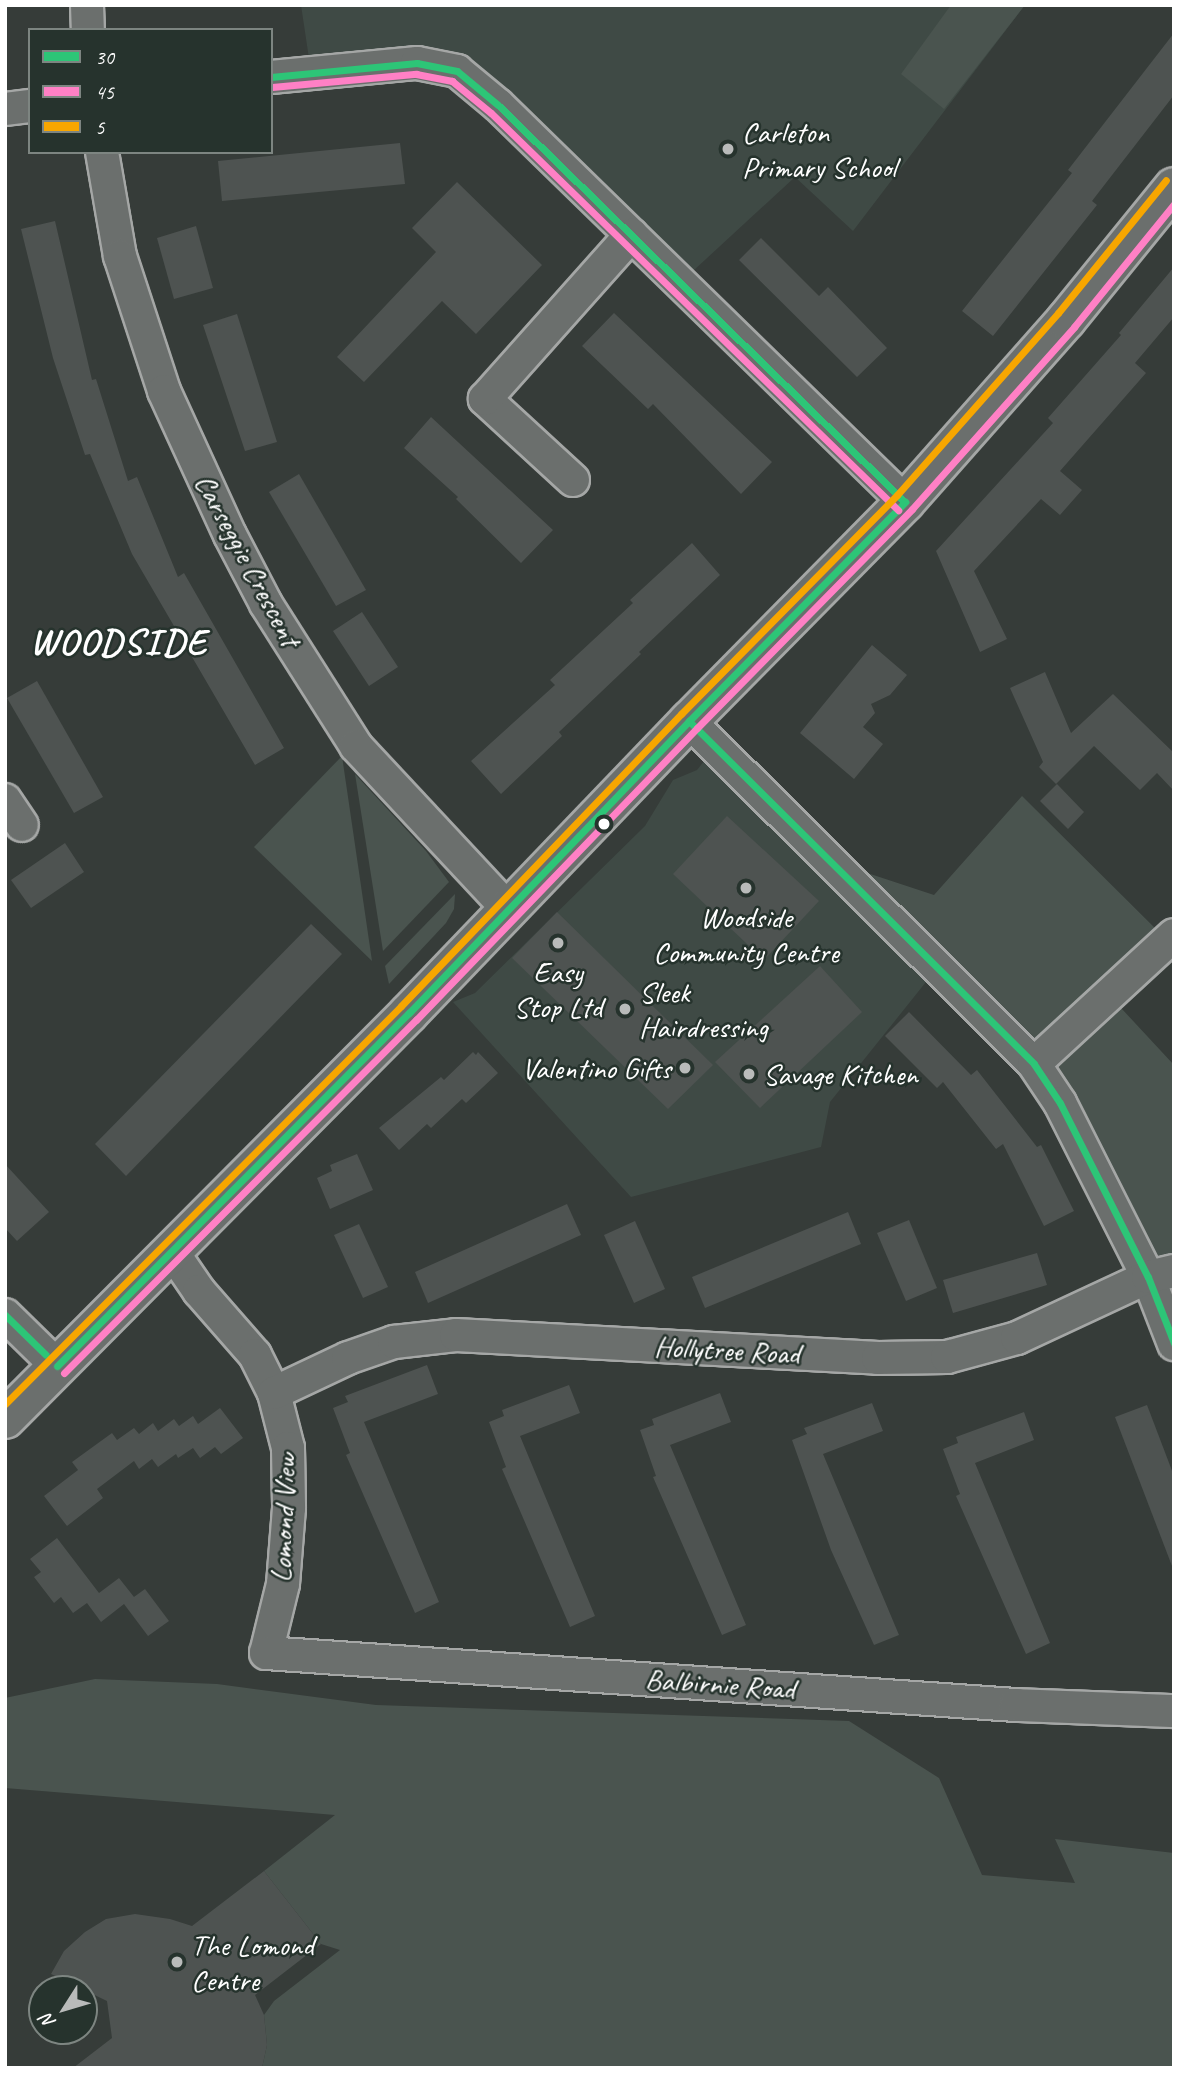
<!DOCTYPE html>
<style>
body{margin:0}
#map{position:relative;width:1179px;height:2073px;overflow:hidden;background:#363c39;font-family:Caveat,sans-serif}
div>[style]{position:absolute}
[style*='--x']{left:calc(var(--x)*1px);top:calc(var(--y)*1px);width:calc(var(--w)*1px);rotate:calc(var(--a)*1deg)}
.built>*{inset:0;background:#3f4a45}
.green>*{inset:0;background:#4a544f}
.building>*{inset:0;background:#4e5351}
.roads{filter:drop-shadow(2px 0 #a5a7a6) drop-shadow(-2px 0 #a5a7a6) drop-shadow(0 2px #a5a7a6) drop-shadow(0 -2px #a5a7a6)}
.street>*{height:32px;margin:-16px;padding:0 16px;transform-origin:16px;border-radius:16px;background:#6b6f6d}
.secondary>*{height:38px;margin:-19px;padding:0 19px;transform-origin:19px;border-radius:19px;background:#6b6f6d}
.bus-1>*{height:7px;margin:-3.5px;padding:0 3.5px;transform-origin:3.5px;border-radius:3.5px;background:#2dc577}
.bus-2>*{height:7px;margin:-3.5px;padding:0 3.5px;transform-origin:3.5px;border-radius:3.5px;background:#ff80c5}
.bus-3>*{height:7px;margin:-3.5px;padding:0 3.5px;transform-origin:3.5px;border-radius:3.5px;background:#f7a600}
.dots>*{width:19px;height:19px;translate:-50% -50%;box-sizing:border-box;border:4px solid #26332d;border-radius:50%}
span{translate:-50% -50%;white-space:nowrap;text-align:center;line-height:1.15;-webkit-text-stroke:5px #26332d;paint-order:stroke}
.poi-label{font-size:30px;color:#fff}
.left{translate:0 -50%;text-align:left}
.right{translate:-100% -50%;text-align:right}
.street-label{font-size:30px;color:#fff}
.district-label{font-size:37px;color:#fff;font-weight:700;letter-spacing:2px}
.frame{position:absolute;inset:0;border:7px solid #fff;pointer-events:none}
.legend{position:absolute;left:28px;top:28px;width:245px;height:126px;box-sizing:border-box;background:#26332d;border:2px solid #7d8581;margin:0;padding:9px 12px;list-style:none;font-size:21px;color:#fff}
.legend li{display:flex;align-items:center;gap:14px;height:35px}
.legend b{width:35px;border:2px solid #7d8581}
.north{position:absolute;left:28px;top:1975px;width:70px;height:70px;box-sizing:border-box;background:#26332d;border:2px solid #7d8581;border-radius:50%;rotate:233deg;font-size:19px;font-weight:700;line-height:28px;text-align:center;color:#fff}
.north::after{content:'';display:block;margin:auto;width:24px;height:32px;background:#b9bbba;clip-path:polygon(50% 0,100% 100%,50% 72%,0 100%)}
</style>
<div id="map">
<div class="built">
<div style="clip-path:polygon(301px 5px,1025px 5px,853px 231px,795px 177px,680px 283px,457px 71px,311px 72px)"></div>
<div style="clip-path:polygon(715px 747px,938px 967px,830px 1102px,821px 1147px,631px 1197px,453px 1002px,475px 993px,645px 826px,673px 780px,697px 770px)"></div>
</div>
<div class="green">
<div style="clip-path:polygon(951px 5px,1025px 5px,944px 109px,901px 74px)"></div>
<div style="clip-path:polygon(342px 756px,372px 961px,254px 847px)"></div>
<div style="clip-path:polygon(355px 774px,426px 851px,449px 882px,383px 951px)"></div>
<div style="clip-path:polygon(1022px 796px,1168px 941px,1109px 995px,1174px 1065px,1174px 1344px,1060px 1103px,831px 861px,934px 895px)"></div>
<div style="clip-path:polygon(455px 894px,454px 909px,446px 923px,389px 984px,385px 966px)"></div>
<div style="clip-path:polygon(95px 1679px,217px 1684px,376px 1705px,849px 1721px,939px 1778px,982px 1875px,1075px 1883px,1055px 1839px,1174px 1853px,1174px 2068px,262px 2068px,267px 2045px,264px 2015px,274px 2001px,340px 1950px,321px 1944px,264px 1871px,335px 1815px,5px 1788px,5px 1698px)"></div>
</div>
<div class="building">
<div style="clip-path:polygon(1174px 33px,1174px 95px,1092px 201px,1097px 205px,993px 336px,962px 311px,1072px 173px,1068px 170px)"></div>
<div style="clip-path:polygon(400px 143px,405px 184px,222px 201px,218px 161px)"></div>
<div style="clip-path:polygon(457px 182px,542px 265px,476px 334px,442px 301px,364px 382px,337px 357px,436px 252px,412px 228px)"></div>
<div style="clip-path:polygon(55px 221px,92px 380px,96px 379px,128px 481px,137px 477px,178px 577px,184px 573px,284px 748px,255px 765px,132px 554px,90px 454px,85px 455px,53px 358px,21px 229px)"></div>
<div style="clip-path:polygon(196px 226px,213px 288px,174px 299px,157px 238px)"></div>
<div style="clip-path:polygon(761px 238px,819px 296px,828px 287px,887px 348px,857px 377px,739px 260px)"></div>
<div style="clip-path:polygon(1174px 267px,1174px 317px,1135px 363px,1146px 373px,1060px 471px,1082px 490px,1060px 515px,1041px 499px,974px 571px,1007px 639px,980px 652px,936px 551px,1053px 423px,1048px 418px,1121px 335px,1119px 333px)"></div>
<div style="clip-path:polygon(614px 313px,772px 462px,741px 494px,653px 404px,648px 409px,582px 346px)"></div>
<div style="clip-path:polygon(237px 314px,277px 442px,245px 451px,203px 325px)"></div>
<div style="clip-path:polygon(431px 417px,553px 530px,521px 563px,456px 499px,458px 497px,404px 448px)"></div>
<div style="clip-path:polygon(299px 474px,366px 590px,336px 606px,269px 492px)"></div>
<div style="clip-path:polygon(692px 543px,720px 575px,639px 652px,641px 654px,559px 732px,562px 736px,501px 794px,471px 761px,555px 685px,550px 680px,633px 603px,630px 600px)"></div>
<div style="clip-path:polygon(362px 612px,398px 667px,369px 686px,333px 631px)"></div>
<div style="clip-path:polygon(872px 645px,907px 675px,890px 695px,871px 704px,875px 713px,863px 727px,883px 744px,854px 779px,800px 733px)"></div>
<div style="clip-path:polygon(1045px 672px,1071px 733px,1113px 694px,1174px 753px,1174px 791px,1157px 773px,1140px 790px,1094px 746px,1056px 784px,1039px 767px,1043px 762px,1010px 688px)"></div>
<div style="clip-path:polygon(37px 681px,103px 797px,74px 813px,7px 698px)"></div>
<div style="clip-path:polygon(1057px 784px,1084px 812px,1068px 829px,1040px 801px)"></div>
<div style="clip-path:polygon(727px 816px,819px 901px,764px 960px,673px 874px)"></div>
<div style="clip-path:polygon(65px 843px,84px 872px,31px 908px,11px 880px)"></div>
<div style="clip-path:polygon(557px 912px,713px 1065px,668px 1109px,512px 958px)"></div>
<div style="clip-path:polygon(311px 924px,342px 954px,126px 1176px,95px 1144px)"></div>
<div style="clip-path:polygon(820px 966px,862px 1012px,760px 1108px,715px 1062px)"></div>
<div style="clip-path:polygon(909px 1012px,971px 1075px,977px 1070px,1037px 1147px,1041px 1145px,1074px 1211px,1044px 1226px,1003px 1144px,996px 1149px,943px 1082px,937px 1088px,885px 1036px)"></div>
<div style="clip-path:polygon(473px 1052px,476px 1055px,478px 1052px,498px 1073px,466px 1103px,462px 1099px,431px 1128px,427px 1124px,399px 1150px,379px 1128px,441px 1077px,444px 1080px)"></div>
<div style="clip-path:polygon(357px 1154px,373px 1190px,330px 1209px,317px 1178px,332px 1171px,330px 1165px)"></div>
<div style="clip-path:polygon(5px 1164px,49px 1212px,17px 1241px,5px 1228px)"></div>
<div style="clip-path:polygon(567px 1204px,581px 1235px,428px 1303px,415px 1272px)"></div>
<div style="clip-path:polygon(848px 1212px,861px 1244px,705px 1308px,692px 1277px)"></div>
<div style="clip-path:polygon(909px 1220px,937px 1288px,906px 1301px,877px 1233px)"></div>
<div style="clip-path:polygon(635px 1221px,665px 1289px,634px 1303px,604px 1235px)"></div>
<div style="clip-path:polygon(359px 1224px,388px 1287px,363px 1298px,334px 1235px)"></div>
<div style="clip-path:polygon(1037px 1253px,1047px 1285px,953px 1313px,943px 1280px)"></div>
<div style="clip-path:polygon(427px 1365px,438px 1394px,364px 1422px,439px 1602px,415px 1613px,346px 1455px,350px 1453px,333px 1408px,348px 1402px,345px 1396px)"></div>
<div style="clip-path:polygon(569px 1385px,580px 1413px,520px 1436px,595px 1616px,570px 1627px,502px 1469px,506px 1467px,489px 1422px,504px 1416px,502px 1410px)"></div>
<div style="clip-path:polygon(720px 1393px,731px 1422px,670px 1445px,746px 1625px,722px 1635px,653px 1477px,656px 1476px,640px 1430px,654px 1425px,652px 1419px)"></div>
<div style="clip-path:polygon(872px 1403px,883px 1431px,823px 1454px,899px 1635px,874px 1645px,831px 1550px,792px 1440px,807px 1434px,804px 1428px)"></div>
<div style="clip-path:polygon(1147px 1405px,1174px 1476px,1172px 1566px,1115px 1417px)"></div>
<div style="clip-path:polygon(220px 1408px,243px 1438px,221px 1454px,215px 1447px,200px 1458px,193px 1448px,178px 1458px,176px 1454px,158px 1467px,152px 1459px,139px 1469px,134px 1461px,97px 1489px,103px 1498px,67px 1526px,44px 1496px,78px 1470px,72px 1462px,112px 1433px,117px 1440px,134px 1428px,139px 1434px,153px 1423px,158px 1431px,174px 1419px,179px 1426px,193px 1416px,198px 1424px)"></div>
<div style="clip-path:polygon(1024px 1412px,1034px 1440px,975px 1463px,1050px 1643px,1026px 1654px,956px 1496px,960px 1494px,943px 1449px,958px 1443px,956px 1437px)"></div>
<div style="clip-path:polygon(57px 1538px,99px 1593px,119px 1578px,134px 1597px,127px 1602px,145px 1589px,169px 1621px,148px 1636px,124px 1604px,101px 1622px,87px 1603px,73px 1613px,61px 1597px,54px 1603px,34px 1577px,41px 1572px,30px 1559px)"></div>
<div style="clip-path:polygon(264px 1871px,321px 1944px,255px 1995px,264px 2015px,267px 2045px,262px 2068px,73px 2068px,112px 2038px,107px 2001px,51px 1974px,64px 1951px,85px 1932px,106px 1919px,135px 1914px,170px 1919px,192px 1926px)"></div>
</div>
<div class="roads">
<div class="street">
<div style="--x:87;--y:5;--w:25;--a:88"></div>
<div style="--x:271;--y:77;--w:147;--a:-5.5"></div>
<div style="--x:417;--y:63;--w:41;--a:11.3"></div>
<div style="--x:457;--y:71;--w:53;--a:39.7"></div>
<div style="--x:498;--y:105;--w:569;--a:44.29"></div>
<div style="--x:5;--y:109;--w:25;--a:-7"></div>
<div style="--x:102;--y:152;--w:106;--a:80.2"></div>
<div style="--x:120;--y:256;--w:142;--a:71.9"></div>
<div style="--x:164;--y:391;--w:158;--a:65.4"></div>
<div style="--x:230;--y:535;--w:78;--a:62.4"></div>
<div style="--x:266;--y:604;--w:168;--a:57.6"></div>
<div style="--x:356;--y:746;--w:221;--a:47"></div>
<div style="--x:573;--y:480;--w:120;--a:-137.4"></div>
<div style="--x:485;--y:399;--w:220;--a:-48.3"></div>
<div style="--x:689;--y:721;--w:486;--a:44.8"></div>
<div style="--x:1034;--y:1064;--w:47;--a:56.3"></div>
<div style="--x:1060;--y:1103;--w:195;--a:63.2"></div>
<div style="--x:1148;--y:1277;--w:72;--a:68.8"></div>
<div style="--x:5;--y:800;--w:30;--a:56"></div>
<div style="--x:1034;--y:1064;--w:190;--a:-42.7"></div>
<div style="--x:171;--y:1250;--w:50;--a:55.7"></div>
<div style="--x:199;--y:1291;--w:85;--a:48.8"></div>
<div style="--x:255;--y:1355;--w:42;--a:63.4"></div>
<div style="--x:274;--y:1393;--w:57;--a:75.7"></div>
<div style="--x:288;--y:1448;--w:60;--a:89"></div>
<div style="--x:289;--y:1508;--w:76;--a:94.5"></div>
<div style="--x:283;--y:1584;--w:71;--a:103.8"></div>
<div style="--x:266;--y:1653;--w:752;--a:3.97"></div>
<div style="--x:1016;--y:1705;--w:158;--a:2.2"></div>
<div style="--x:5;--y:1315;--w:73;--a:44.4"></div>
<div style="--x:274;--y:1393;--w:82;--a:-25.3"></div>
<div style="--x:348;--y:1358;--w:49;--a:-19.2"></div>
<div style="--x:394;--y:1342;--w:62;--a:-6.4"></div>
<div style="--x:456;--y:1335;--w:423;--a:3.1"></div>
<div style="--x:878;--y:1358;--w:69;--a:-0.8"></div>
<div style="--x:947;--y:1357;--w:73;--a:-15.2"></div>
<div style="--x:1017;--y:1338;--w:145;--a:-25"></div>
<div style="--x:1148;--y:1277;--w:27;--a:-13"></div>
</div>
<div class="secondary">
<div style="--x:5;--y:1419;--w:573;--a:-45.14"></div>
<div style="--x:409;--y:1013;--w:405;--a:-46.2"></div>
<div style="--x:689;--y:721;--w:308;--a:-45.4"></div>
<div style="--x:905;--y:502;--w:243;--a:-48.5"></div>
<div style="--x:1066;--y:320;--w:171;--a:-50.9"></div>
</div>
</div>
<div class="bus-1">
<div style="--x:689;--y:721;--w:486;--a:44.8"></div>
<div style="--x:1034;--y:1064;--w:47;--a:56.3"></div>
<div style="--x:1060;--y:1103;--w:195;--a:63.2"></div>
<div style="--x:1148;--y:1277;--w:71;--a:68.5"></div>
<div style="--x:5;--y:1315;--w:57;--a:44.3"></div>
<div style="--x:57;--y:1366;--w:499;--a:-45.1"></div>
<div style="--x:409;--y:1013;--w:405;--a:-46.2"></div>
<div style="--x:689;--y:721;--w:308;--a:-45.4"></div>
<div style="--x:905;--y:502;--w:569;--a:-135.71"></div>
<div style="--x:498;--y:105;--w:53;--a:-140.3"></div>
<div style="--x:457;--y:71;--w:41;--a:-168.7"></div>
<div style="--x:417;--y:63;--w:147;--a:174.5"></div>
</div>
<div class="bus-2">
<div style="--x:272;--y:87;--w:145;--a:-5.2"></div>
<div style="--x:416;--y:74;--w:37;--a:11"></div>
<div style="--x:452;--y:81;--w:50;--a:39.4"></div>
<div style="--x:491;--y:113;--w:569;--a:44.29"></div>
<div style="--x:64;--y:1373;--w:499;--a:-45.1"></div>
<div style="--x:416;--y:1020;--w:405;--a:-46.1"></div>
<div style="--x:697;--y:728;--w:307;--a:-45.5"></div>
<div style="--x:912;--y:509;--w:244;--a:-48.3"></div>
<div style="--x:1074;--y:327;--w:159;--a:-50.9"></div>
</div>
<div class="bus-3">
<div style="--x:5;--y:1404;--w:561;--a:-45.14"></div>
<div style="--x:401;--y:1006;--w:405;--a:-46.2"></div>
<div style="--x:681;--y:714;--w:308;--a:-45.4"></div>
<div style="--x:897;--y:495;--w:243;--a:-48.5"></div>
<div style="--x:1058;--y:313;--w:171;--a:-50.9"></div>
</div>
<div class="dots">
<div style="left:728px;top:149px;background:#b9bbba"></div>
<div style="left:604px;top:824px;background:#fff"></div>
<div style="left:746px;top:888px;background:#b9bbba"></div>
<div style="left:558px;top:943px;background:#b9bbba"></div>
<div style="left:625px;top:1009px;background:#b9bbba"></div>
<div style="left:685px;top:1068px;background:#b9bbba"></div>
<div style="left:749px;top:1074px;background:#b9bbba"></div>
<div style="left:177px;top:1962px;background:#b9bbba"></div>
</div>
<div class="poi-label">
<span class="left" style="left:742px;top:149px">Carleton<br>Primary School</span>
<span style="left:746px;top:934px">Woodside<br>Community Centre</span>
<span style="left:558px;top:989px">Easy<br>Stop Ltd</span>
<span class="left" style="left:639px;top:1009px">Sleek<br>Hairdressing</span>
<span class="right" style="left:671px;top:1068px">Valentino Gifts</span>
<span class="left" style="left:763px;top:1074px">Savage Kitchen</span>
<span class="left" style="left:191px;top:1962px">The Lomond<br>Centre</span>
</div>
<div class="street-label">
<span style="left:248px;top:560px;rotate:62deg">Carseggie Crescent</span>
<span style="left:727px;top:1350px;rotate:3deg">Hollytree Road</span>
<span style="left:283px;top:1518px;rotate:-88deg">Lomond View</span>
<span style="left:720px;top:1684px;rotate:4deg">Balbirnie Road</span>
</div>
<div class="district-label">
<span style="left:119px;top:642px">WOODSIDE</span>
</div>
<div class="frame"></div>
<ul class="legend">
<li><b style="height:9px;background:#2dc577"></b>30</li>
<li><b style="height:9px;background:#ff80c5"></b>45</li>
<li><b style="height:9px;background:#f7a600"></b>5</li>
</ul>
<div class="north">N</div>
</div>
